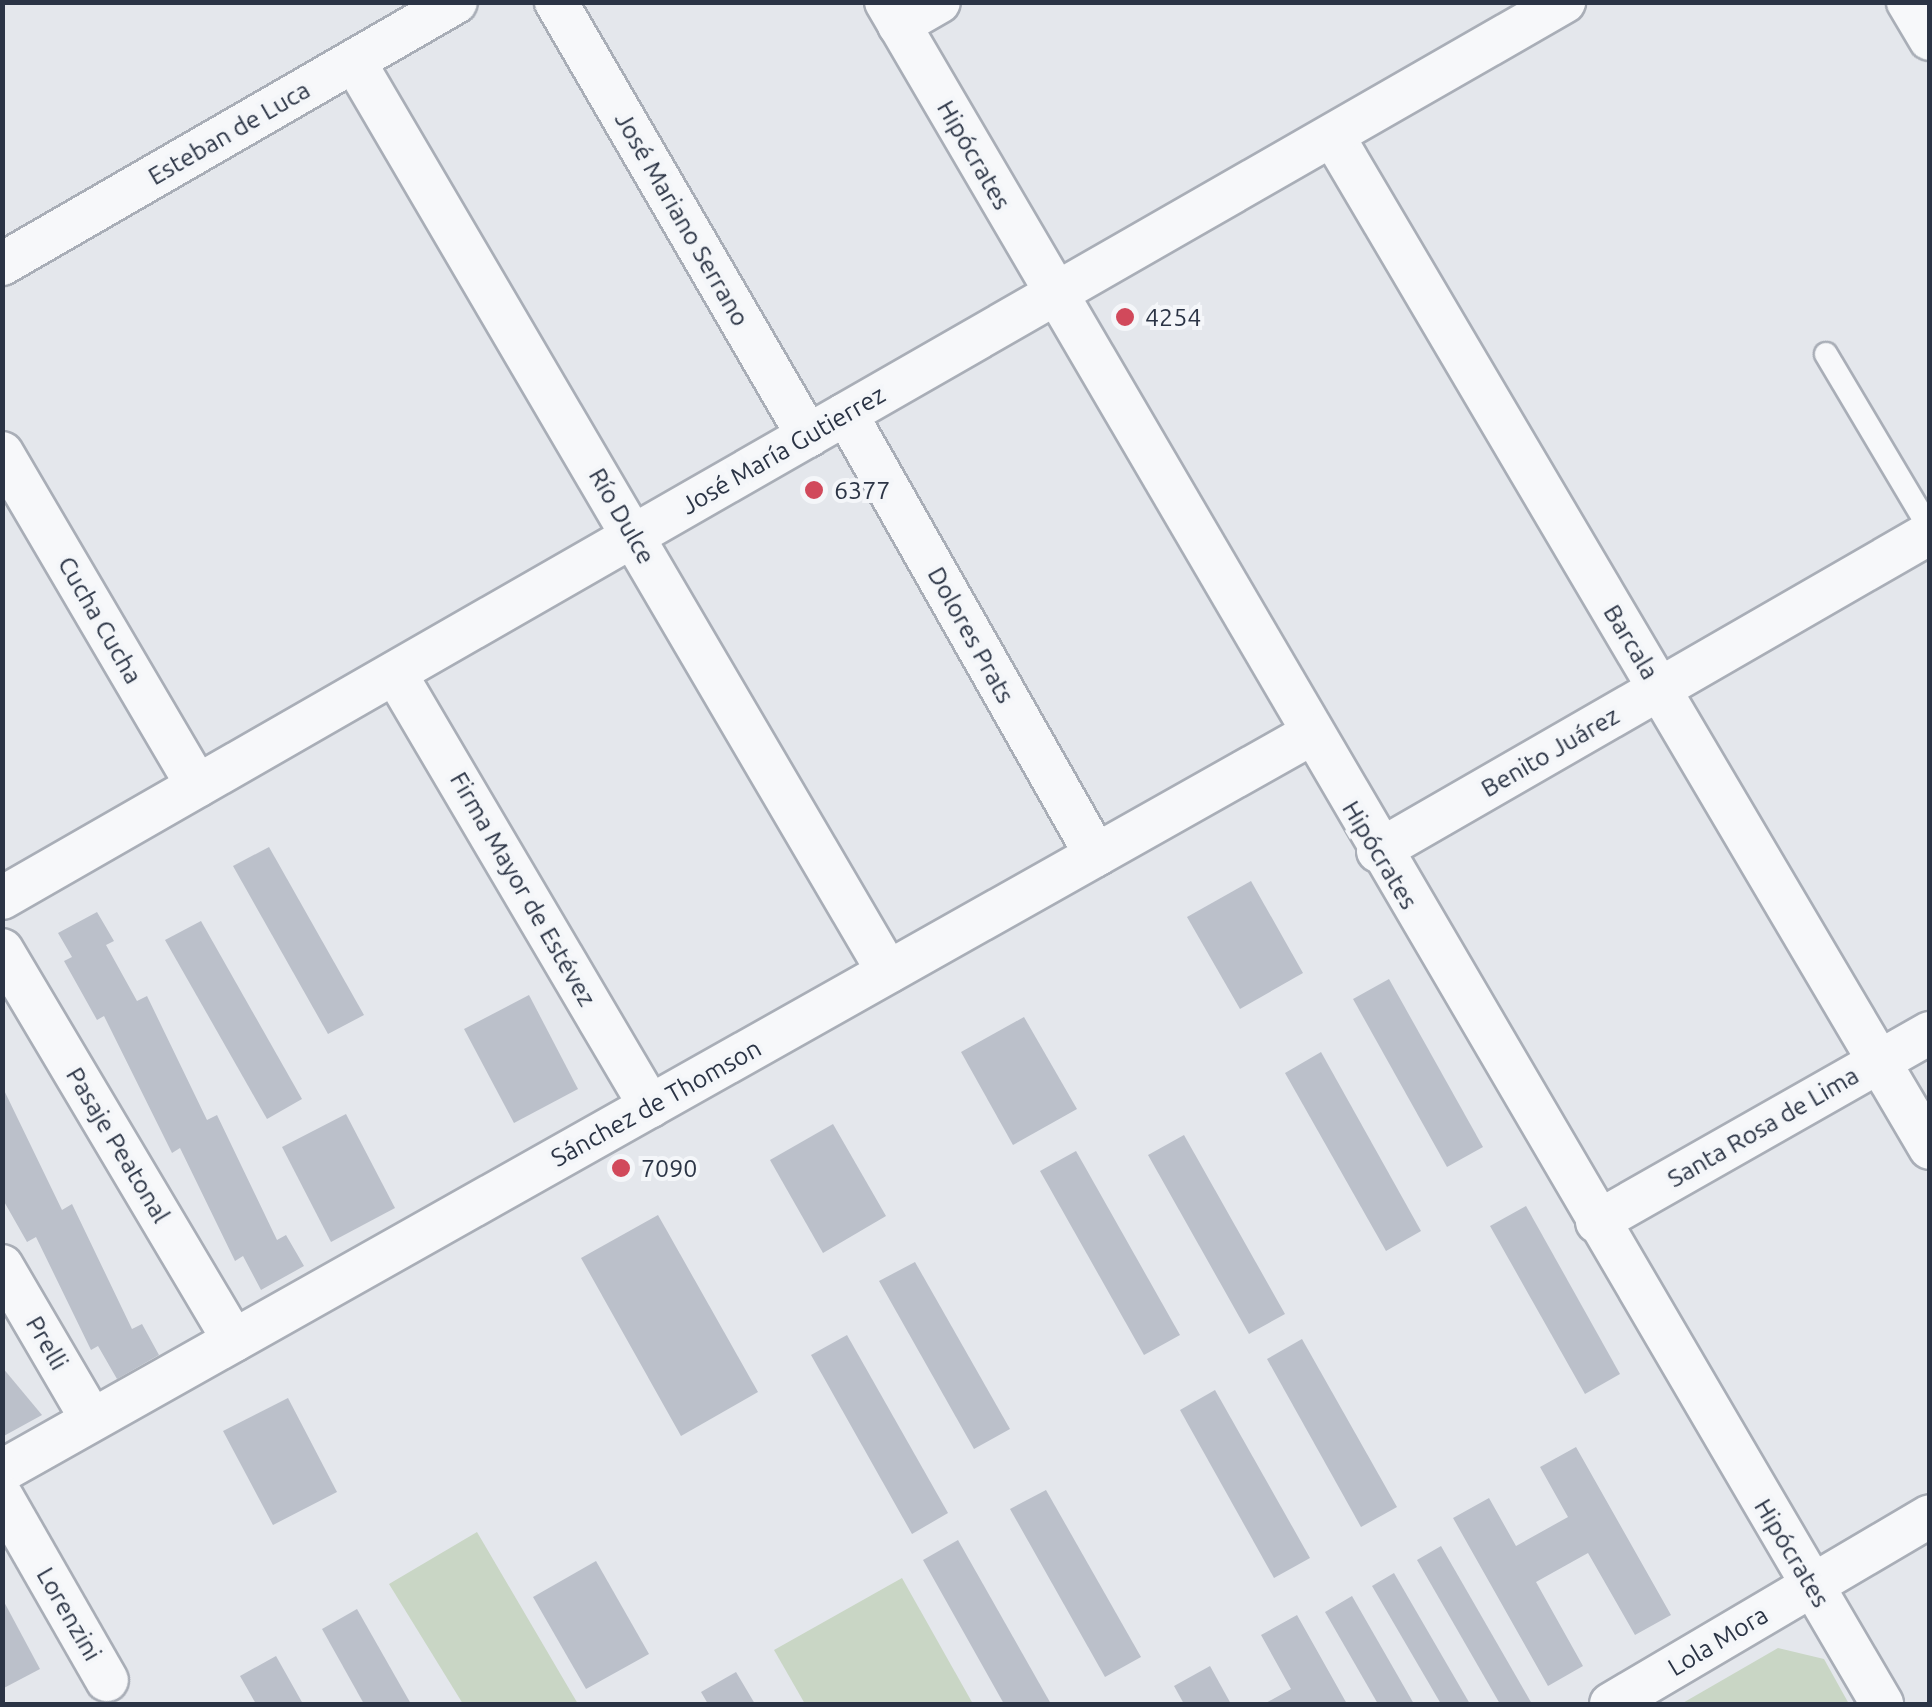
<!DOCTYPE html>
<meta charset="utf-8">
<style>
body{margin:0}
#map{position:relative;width:1932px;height:1707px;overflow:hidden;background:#e4e7ec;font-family:Ubuntu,sans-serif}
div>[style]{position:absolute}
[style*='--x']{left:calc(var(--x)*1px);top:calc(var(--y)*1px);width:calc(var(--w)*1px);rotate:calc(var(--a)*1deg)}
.green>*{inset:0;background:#c9d6c5}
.building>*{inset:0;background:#bbc0ca}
.roads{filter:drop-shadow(2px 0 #a9aeb7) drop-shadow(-2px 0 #a9aeb7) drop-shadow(0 2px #a9aeb7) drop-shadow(0 -2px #a9aeb7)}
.lane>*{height:22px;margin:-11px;padding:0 11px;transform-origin:11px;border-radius:11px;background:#f7f8fa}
.street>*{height:42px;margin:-21px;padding:0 21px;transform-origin:21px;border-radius:21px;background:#f7f8fa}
.dots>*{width:28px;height:28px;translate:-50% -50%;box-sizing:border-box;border:5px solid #f4f6f9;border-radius:50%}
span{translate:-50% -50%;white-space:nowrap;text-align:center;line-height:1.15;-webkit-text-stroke:8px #f4f6f9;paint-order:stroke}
.street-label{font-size:25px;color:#2b3445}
.poi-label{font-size:25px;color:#2b3445}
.left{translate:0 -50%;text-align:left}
.frame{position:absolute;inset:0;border:5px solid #2b3445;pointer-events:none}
</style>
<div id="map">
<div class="green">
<div style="clip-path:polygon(477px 1532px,578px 1704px,463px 1704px,389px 1584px)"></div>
<div style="clip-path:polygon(902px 1578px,973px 1704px,805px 1704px,774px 1650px)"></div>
<div style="clip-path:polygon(1778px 1648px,1824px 1659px,1849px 1704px,1681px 1704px)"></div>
</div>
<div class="building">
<div style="clip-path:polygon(269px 847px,364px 1015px,328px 1034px,233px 866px)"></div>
<div style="clip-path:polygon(1251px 881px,1303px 973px,1240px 1009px,1187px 917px)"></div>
<div style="clip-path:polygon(97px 912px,114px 941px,106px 945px,137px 1001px,147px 996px,207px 1120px,217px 1115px,277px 1240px,286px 1235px,304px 1266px,261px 1290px,243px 1256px,235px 1261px,180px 1148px,172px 1153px,104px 1016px,97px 1020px,64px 961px,72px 957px,58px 933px)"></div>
<div style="clip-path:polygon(201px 921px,302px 1099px,267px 1119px,165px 940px)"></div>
<div style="clip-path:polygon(1389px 979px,1483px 1147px,1447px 1167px,1353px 999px)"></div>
<div style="clip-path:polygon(529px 995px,578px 1089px,514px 1123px,464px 1029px)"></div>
<div style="clip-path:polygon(1024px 1017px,1077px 1109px,1013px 1145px,961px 1052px)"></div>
<div style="clip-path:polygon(1321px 1052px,1421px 1231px,1386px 1251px,1285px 1073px)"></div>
<div style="clip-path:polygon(2px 1086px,62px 1210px,72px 1204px,132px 1329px,142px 1324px,159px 1355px,117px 1379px,98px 1346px,91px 1350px,36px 1237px,27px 1242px,2px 1198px)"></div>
<div style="clip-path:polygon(346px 1114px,395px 1208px,331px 1242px,282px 1147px)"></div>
<div style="clip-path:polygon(833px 1124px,886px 1216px,823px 1253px,770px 1160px)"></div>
<div style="clip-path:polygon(1184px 1135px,1285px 1314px,1249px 1334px,1148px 1155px)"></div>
<div style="clip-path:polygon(1076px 1151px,1180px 1335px,1144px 1355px,1040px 1171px)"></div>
<div style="clip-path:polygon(1526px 1206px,1620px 1374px,1585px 1394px,1490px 1226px)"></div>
<div style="clip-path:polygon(658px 1215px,758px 1392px,681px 1436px,581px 1258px)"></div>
<div style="clip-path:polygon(915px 1262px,1010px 1429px,974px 1449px,879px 1281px)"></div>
<div style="clip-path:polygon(847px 1335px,948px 1513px,912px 1534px,811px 1355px)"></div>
<div style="clip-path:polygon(1302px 1339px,1397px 1507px,1361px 1527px,1267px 1359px)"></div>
<div style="clip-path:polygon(2px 1367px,42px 1415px,2px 1437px)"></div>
<div style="clip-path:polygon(1215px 1390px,1310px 1558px,1274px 1578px,1180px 1410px)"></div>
<div style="clip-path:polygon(288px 1398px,337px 1492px,273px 1525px,223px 1431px)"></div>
<div style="clip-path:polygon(1576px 1447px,1671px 1615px,1635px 1635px,1588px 1553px,1536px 1582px,1583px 1666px,1548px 1686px,1453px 1518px,1489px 1498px,1516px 1546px,1568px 1517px,1540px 1467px)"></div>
<div style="clip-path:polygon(1046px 1490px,1141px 1657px,1105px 1677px,1010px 1509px)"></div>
<div style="clip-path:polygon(958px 1540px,1051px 1704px,1004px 1704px,923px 1560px)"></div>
<div style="clip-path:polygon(1441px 1546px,1532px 1704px,1500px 1704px,1417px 1560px)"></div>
<div style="clip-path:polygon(596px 1561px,649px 1654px,586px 1689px,533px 1597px)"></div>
<div style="clip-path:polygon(1394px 1573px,1470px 1704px,1441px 1704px,1372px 1586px)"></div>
<div style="clip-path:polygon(1352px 1596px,1414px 1704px,1378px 1704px,1325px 1612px)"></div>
<div style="clip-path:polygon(2px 1598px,40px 1669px,2px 1689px)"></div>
<div style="clip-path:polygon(357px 1609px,411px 1704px,364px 1704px,322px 1629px)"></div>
<div style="clip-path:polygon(1297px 1615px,1347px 1704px,1264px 1704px,1291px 1689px,1261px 1635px)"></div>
<div style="clip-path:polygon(276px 1656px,303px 1704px,256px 1704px,240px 1676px)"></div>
<div style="clip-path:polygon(1210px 1666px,1231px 1704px,1184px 1704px,1174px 1686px)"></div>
<div style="clip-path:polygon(736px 1672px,755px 1704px,708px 1704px,701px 1692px)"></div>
</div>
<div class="roads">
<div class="lane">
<div style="--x:1826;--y:354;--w:204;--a:59.3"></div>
</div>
<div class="street">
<div style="--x:556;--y:2;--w:502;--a:59.86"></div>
<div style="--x:886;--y:2;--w:1972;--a:59.66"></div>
<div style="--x:1908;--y:2;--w:43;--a:59.3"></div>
<div style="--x:899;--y:25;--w:46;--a:-29.9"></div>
<div style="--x:354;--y:61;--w:1056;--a:59.62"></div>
<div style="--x:1333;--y:136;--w:1175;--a:59.46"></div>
<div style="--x:2;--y:264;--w:524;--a:-29.99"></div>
<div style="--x:846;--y:414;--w:507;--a:60.45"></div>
<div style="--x:2;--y:453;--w:386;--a:59.6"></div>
<div style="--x:395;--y:673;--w:503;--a:59.51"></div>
<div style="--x:1378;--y:851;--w:637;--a:-29.95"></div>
<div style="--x:2;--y:898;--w:1801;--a:-29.84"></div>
<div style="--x:2;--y:950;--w:454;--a:59.3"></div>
<div style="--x:1597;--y:1222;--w:383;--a:-29.6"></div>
<div style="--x:2;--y:1266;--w:178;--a:59.7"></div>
<div style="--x:2;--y:1471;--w:1500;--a:-29.38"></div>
<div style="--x:2;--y:1497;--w:211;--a:60.2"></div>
<div style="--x:1611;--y:1704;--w:370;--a:-30.5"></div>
</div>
</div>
<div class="dots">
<div style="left:1125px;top:317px;background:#d1495b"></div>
<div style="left:814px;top:490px;background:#d1495b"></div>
<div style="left:621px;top:1168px;background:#d1495b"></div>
</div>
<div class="street-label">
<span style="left:229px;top:133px;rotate:-30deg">Esteban de Luca</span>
<span style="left:974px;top:155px;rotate:60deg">Hipócrates</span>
<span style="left:682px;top:219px;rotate:60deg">José Mariano Serrano</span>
<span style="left:783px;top:450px;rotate:-30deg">José María Gutierrez</span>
<span style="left:622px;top:516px;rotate:60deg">Río Dulce</span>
<span style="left:100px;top:620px;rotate:60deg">Cucha Cucha</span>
<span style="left:971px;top:635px;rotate:61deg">Dolores Prats</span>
<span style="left:1631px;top:642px;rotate:59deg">Barcala</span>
<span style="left:1550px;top:752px;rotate:-30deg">Benito Juárez</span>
<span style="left:1380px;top:855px;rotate:59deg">Hipócrates</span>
<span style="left:523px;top:889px;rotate:60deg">Firma Mayor de Estévez</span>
<span style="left:656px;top:1103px;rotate:-29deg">Sánchez de Thomson</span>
<span style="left:1763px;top:1127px;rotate:-30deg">Santa Rosa de Lima</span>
<span style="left:118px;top:1145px;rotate:59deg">Pasaje Peatonal</span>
<span style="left:47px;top:1343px;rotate:60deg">Prelli</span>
<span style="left:1792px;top:1553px;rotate:59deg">Hipócrates</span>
<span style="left:69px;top:1614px;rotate:60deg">Lorenzini</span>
<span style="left:1718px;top:1641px;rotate:-31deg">Lola Mora</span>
</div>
<div class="poi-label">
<span class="left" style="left:1145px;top:317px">4254</span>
<span class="left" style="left:834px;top:490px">6377</span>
<span class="left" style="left:641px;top:1168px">7090</span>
</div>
<div class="frame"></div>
</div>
